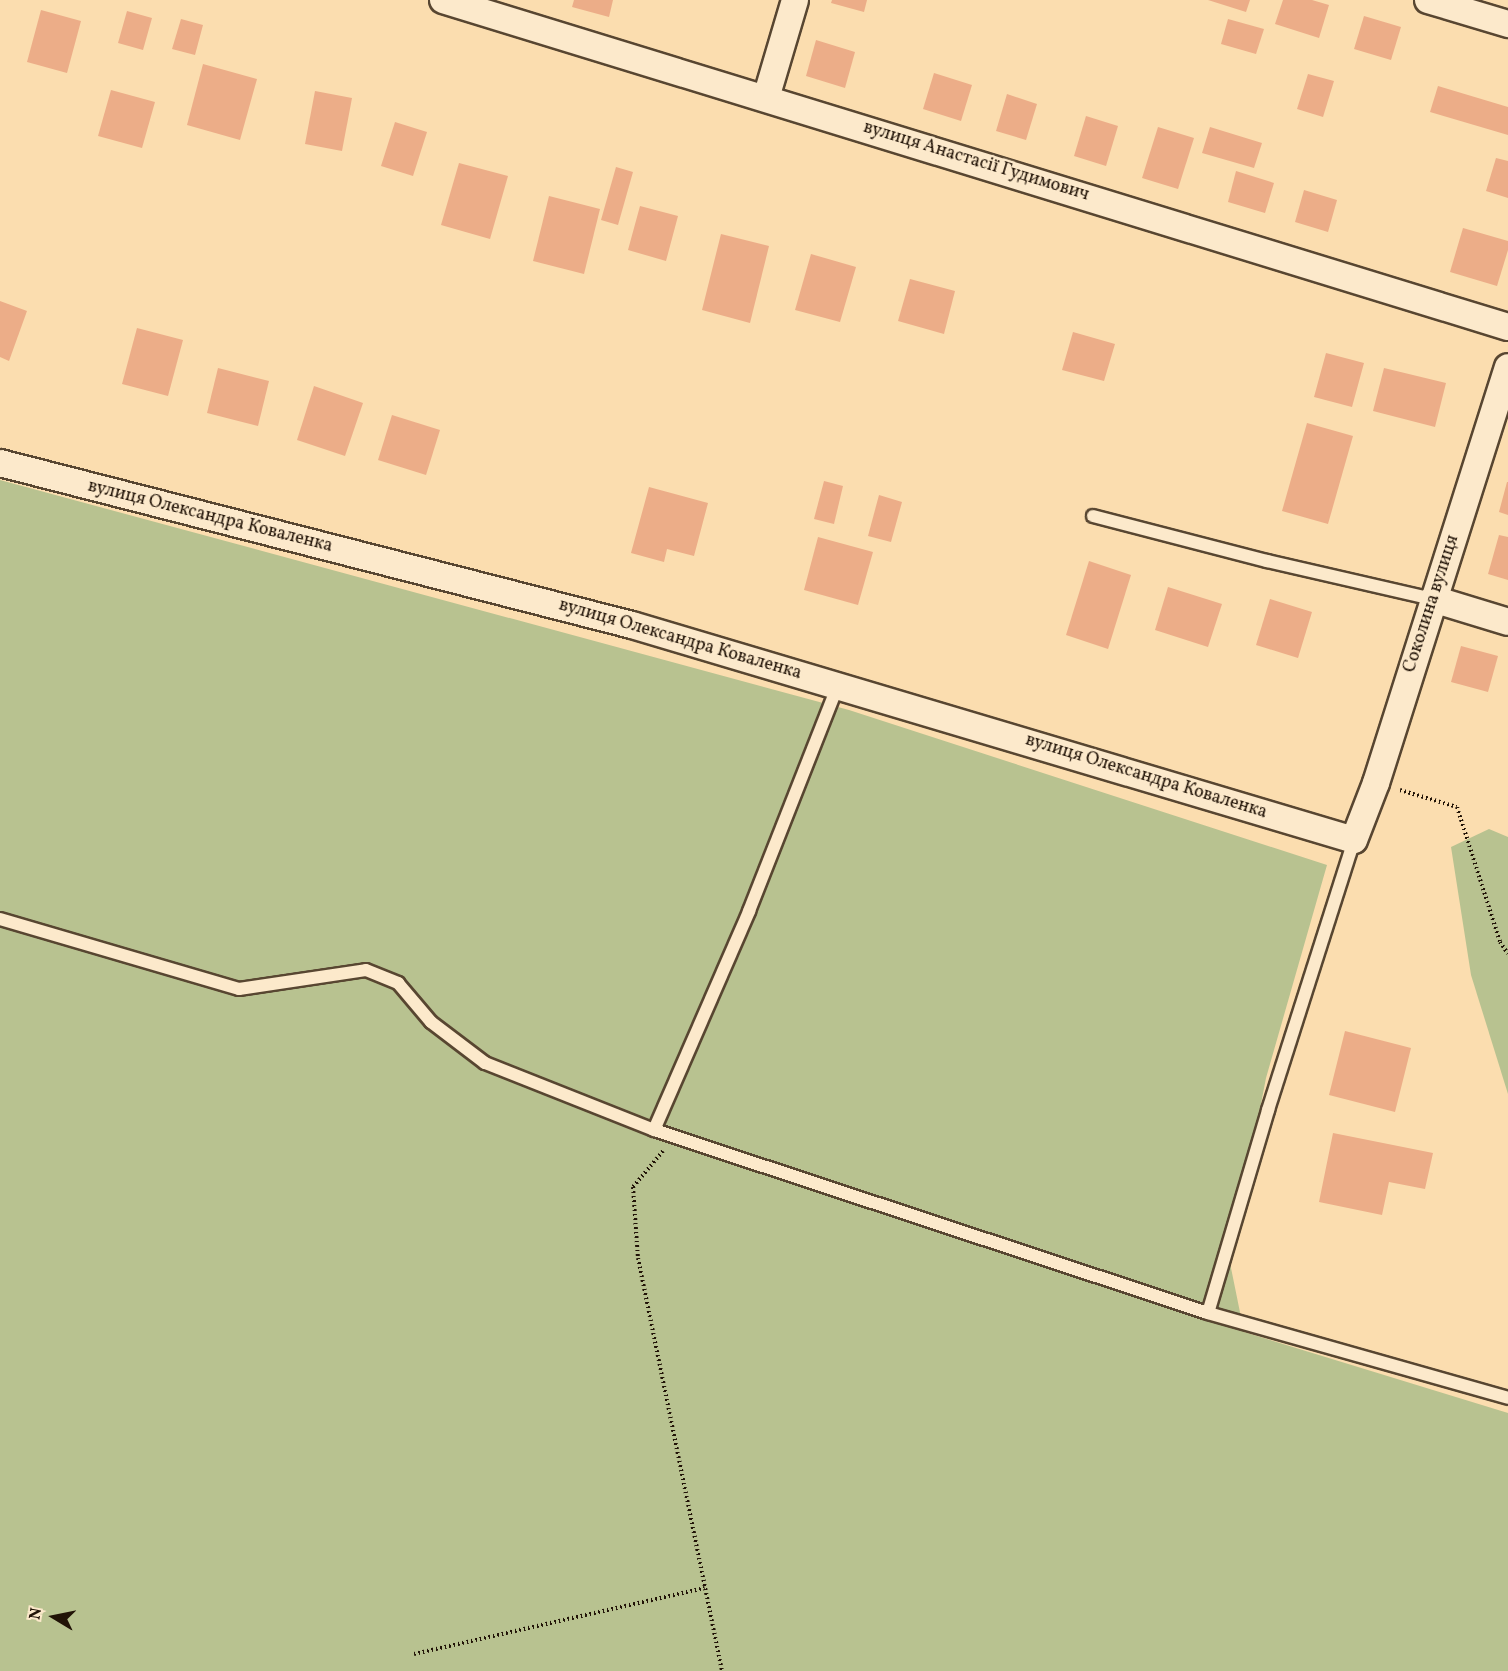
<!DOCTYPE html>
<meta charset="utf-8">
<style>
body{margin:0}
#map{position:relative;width:1508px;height:1671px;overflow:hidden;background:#fbddaf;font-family:Vollkorn,serif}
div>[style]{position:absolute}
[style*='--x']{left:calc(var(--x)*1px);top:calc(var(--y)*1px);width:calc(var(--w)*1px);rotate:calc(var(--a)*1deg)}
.green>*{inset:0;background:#b8c290}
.building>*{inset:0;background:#ecad88}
.path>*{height:4px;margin-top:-2px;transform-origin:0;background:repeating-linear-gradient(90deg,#211307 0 1.5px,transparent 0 4.5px)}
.roads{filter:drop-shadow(2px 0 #584631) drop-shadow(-2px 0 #584631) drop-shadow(0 2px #584631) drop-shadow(0 -2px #584631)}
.lane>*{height:12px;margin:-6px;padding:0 6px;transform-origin:6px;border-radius:6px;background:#fce9cb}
.street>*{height:26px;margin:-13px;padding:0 13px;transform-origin:13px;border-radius:13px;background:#fce9cb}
span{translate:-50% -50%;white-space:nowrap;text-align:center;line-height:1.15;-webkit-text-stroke:4.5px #fce9cb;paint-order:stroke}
.street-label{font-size:18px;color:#211307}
.north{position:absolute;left:24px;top:1587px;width:60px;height:60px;-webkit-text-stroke:4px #fce9cb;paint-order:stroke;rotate:280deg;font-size:16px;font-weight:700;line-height:24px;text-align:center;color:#211307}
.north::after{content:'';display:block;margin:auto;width:21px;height:27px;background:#211307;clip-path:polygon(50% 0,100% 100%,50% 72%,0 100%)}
</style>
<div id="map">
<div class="green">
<div style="clip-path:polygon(0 480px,849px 710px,1327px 865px,1266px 1078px,1230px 1263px,1244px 1332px,1508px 1413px,1508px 1671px,0 1671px)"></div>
<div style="clip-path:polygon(1489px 829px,1508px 837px,1508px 1094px,1471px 975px,1451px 847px)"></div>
</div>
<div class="building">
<div style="clip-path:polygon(574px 0,613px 0,609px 17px,572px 7px)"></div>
<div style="clip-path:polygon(832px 0,867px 0,864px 12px,831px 3px)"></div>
<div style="clip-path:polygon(1208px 0,1250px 0,1246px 12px)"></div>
<div style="clip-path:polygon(1283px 0,1312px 0,1329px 5px,1319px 38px,1275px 24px)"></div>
<div style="clip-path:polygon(41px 10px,81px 21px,67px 73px,27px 62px)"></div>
<div style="clip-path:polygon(127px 11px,152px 18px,143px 50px,118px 43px)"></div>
<div style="clip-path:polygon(1364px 16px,1401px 27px,1391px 60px,1354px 49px)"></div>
<div style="clip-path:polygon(181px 19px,203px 25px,195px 55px,172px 49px)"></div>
<div style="clip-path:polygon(1228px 19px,1264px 29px,1256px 54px,1221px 44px)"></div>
<div style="clip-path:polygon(816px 40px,855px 52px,845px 88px,806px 76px)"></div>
<div style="clip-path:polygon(203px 64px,257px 79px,240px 140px,187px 125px)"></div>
<div style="clip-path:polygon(934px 73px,972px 85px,961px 121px,923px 109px)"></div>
<div style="clip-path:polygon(1308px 74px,1334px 81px,1323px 117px,1297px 109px)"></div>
<div style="clip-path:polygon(1438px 86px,1508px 107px,1508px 135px,1430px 112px)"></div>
<div style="clip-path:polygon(111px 90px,155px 102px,142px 148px,98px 136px)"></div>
<div style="clip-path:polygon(315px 91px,352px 98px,342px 151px,305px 144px)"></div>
<div style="clip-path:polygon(1007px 94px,1037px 104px,1026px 140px,996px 131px)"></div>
<div style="clip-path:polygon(1086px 116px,1118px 126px,1106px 166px,1074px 156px)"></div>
<div style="clip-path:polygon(395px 122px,427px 132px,413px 176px,381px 166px)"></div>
<div style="clip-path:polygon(1158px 127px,1194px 138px,1178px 189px,1142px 178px)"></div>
<div style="clip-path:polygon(1210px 127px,1262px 143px,1254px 168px,1202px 153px)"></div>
<div style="clip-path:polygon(1496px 158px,1508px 161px,1508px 198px,1486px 191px)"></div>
<div style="clip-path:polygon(459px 163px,508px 176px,490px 239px,441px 225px)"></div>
<div style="clip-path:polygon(616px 167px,633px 172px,618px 225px,601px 220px)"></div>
<div style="clip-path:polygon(1236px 171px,1274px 183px,1265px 213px,1228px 202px)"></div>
<div style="clip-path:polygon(1304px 190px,1337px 200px,1328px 232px,1295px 222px)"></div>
<div style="clip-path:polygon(549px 196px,600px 209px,584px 274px,533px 261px)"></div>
<div style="clip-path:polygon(640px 206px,678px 216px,666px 261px,628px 250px)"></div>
<div style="clip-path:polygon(1463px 228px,1508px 241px,1508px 250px,1497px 286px,1450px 272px)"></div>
<div style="clip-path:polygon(721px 234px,769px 246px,750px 323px,702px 310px)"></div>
<div style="clip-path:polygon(811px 254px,856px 267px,840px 322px,795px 310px)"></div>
<div style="clip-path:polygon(910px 279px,955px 291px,944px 334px,898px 321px)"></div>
<div style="clip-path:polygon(0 301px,27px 311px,9px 361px,0 357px)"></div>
<div style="clip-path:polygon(137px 328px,183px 340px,168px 396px,122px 384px)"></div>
<div style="clip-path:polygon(1073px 332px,1115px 344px,1104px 381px,1062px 370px)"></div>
<div style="clip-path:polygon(1326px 353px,1364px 363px,1352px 407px,1314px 397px)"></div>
<div style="clip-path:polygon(218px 368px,269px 381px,258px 426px,207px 413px)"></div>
<div style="clip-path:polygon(1384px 368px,1446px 383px,1435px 427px,1373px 411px)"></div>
<div style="clip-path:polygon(314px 386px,363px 403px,345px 456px,297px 440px)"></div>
<div style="clip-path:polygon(392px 415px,440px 430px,426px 475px,378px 460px)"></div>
<div style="clip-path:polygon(1307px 423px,1353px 436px,1328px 524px,1282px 511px)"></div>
<div style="clip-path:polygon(824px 481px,843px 486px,834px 524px,814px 519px)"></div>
<div style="clip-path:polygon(1507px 482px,1508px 482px,1508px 515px,1499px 512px)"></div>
<div style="clip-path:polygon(649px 487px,708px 503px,694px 556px,667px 549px,664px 562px,631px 553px)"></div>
<div style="clip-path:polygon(879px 495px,902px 502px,891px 542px,868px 536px)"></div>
<div style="clip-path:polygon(1499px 535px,1508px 537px,1508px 580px,1488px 574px)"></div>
<div style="clip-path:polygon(818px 537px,873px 552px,858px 605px,804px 590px)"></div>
<div style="clip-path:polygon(1089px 561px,1131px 575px,1108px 649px,1066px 635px)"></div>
<div style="clip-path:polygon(1168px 587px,1222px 604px,1208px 647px,1155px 630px)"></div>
<div style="clip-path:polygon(1270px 599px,1312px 612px,1298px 658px,1256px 645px)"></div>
<div style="clip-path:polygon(1461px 646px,1498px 656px,1488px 692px,1451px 682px)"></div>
<div style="clip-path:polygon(1345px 1031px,1411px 1048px,1395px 1112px,1329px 1095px)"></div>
<div style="clip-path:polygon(1333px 1133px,1433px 1153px,1425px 1189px,1389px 1182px,1382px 1215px,1319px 1202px)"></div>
</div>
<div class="path">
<div style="--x:1400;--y:790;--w:59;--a:16.6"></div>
<div style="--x:1457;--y:807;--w:142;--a:72.3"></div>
<div style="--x:1500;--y:942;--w:14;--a:56"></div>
<div style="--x:663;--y:1151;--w:47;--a:129.8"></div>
<div style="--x:633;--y:1187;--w:71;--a:86"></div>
<div style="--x:638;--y:1258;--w:421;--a:78.5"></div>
<div style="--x:414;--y:1654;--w:298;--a:-12.8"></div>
</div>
<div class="roads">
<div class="lane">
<div style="--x:1093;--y:516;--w:180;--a:14.5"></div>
<div style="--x:1267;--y:561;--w:170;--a:12.9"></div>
<div style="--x:0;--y:919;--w:249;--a:16.3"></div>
<div style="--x:239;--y:989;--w:128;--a:-8.5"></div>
<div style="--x:366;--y:970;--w:35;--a:22"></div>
<div style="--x:398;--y:983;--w:51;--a:49.8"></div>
<div style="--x:431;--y:1022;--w:68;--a:37.2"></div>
<div style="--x:485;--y:1063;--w:182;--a:21.6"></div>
<div style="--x:654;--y:1130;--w:583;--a:18.28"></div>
<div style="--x:1208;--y:1313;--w:312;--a:15.8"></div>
<div style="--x:654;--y:1130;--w:239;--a:-66.5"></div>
<div style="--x:749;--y:911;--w:243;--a:-68.5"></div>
<div style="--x:1208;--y:1313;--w:212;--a:-73.5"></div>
<div style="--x:1268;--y:1110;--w:283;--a:-72.3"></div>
</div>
<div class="street">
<div style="--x:443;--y:0;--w:1114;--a:17.07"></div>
<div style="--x:1428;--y:0;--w:84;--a:16.7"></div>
<div style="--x:766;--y:98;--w:102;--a:-73.5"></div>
<div style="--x:0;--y:463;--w:652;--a:14.38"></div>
<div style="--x:632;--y:625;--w:753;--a:16.58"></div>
<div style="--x:1354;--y:840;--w:61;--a:-68.9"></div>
<div style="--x:1376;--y:783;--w:436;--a:-72.4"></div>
<div style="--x:1433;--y:599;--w:78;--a:17"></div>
</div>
</div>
<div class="street-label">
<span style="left:976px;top:162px;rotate:17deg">вулиця Анастасії Гудимович</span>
<span style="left:210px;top:517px;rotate:14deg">вулиця Олександра Коваленка</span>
<span style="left:1432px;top:604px;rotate:-72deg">Соколина вулиця</span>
<span style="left:680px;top:640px;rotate:16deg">вулиця Олександра Коваленка</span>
<span style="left:1146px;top:777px;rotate:17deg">вулиця Олександра Коваленка</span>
</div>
<div class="north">N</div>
</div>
